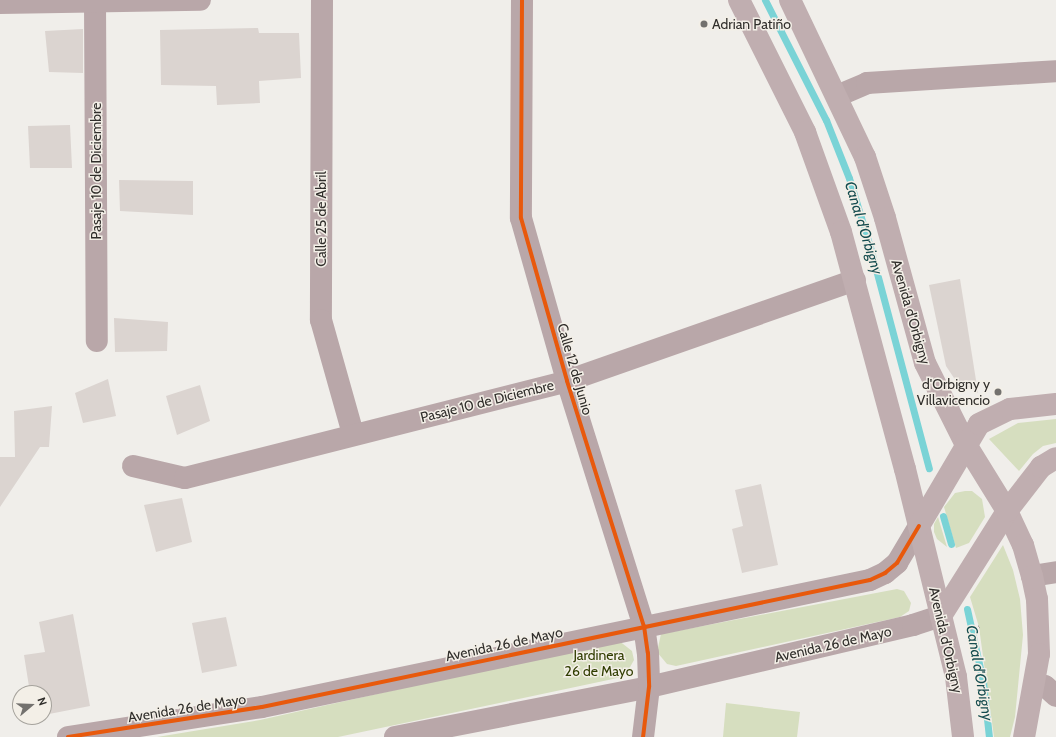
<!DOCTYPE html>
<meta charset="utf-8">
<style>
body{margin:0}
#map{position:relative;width:1056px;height:737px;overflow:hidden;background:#f0eeea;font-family:Cabin,sans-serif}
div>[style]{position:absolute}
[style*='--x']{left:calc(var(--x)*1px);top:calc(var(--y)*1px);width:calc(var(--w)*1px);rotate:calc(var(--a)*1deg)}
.green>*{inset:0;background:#d6debf}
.stream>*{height:7px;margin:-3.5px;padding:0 3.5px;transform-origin:3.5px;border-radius:3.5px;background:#7ad3d6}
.building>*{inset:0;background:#dbd4d0}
.path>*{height:2.5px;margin-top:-1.25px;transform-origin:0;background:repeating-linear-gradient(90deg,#b5acab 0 1px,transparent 0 4px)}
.minor>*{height:22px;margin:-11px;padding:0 11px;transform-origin:11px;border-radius:11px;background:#b9a7a9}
.tertiary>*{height:22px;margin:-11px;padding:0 11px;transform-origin:11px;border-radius:11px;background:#b9a7a9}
.secondary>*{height:22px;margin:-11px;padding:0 11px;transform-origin:11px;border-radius:11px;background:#c0aeb0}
.cycleway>*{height:4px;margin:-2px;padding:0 2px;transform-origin:2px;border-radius:2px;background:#e8590c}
.dots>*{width:11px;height:11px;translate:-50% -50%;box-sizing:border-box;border:2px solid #f3efe7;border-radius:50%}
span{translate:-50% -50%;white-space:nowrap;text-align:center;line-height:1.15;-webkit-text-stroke:3px #f3efe7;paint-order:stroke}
.poi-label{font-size:14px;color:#302e2b}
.left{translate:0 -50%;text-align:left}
.right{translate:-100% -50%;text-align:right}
.street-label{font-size:14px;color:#302e2b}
.park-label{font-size:14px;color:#303d00}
.water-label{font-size:15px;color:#154c4f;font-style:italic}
.north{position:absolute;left:12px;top:685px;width:40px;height:40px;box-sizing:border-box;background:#f3efe7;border:1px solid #a5a29c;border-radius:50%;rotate:71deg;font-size:11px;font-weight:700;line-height:16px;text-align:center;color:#302e2b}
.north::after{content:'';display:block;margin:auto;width:14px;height:18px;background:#73716e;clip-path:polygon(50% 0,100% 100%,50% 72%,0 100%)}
</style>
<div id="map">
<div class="green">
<div style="clip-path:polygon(1056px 419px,1056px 443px,1043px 446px,1033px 454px,1019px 471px,989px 439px,1018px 423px)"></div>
<div style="clip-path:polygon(965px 491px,972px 491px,982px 499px,985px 517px,969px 543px,956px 548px,944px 507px,955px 493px)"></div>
<div style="clip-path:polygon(938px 517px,947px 547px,937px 539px,934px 532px,934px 524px)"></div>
<div style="clip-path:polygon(1003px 545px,1013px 570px,1020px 599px,1023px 635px,1015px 717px,1010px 737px,994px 737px,979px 627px,970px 597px)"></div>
<div style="clip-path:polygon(897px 589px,904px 591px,911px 603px,909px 611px,900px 617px,676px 666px,667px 664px,657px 652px,661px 634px)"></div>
<div style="clip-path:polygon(618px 640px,632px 651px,634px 660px,625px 676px,613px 679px,338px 737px,157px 737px,260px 720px)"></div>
<div style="clip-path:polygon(726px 703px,800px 712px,797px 737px,723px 737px)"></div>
</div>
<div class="stream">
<div style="--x:765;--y:0;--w:135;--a:63.1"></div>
<div style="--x:826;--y:120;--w:62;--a:68.4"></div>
<div style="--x:849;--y:178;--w:72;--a:73.1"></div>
<div style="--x:870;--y:247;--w:229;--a:75.1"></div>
<div style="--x:943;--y:516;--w:29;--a:74"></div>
<div style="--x:967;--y:609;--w:75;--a:77.6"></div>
<div style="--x:983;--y:682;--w:55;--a:83.8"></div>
</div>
<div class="building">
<div style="clip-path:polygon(258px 28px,259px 33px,299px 33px,301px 78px,259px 81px,260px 103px,217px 105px,216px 86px,161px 85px,160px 30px)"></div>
<div style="clip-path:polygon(83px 29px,83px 73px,49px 72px,45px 31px)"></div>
<div style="clip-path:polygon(70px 125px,72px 168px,30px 168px,28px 126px)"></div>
<div style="clip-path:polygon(119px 180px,193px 181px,193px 215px,120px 211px)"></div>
<div style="clip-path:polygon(960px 279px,978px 393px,954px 378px,946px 366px,929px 285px)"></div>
<div style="clip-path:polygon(114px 318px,168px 322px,167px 351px,115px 352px)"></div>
<div style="clip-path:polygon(108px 379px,116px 416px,83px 423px,75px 393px)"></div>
<div style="clip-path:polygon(200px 385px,210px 421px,177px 435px,166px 396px)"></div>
<div style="clip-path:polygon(52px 406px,49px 447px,40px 447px,0 507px,0 457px,15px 457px,14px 411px)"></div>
<div style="clip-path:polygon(761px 484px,778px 565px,742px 573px,732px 529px,743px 526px,735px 490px)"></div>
<div style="clip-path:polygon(182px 498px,192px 542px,156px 552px,144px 505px)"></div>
<div style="clip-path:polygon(73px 614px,90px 706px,44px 715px,44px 693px,30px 693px,24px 655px,45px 652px,39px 622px)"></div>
<div style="clip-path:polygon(226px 617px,237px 666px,202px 673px,192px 623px)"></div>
</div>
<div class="path">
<div style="--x:967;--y:630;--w:14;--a:-17"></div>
</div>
<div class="minor">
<div style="--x:322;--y:0;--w:320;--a:90.2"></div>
<div style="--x:321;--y:320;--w:118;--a:74.3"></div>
<div style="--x:522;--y:0;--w:218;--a:90.3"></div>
<div style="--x:521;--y:218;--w:169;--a:74.2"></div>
<div style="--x:567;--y:381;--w:257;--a:72.6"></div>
<div style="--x:644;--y:626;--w:27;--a:82"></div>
<div style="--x:648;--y:653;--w:34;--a:88"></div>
<div style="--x:649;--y:687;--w:50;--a:96.8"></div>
<div style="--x:95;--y:2;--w:339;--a:89.7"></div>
<div style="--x:0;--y:3;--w:200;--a:-0.9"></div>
<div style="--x:837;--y:96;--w:33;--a:-23"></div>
<div style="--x:867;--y:83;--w:189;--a:-3.6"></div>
<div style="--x:133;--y:466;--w:53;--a:13"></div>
<div style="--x:185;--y:478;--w:394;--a:-14.2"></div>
<div style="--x:567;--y:381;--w:305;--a:-19.3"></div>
<div style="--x:1032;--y:576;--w:24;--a:-9"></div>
<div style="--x:1035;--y:683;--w:10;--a:17"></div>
<div style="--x:1045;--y:686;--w:15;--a:42"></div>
</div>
<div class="tertiary">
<div style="--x:68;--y:737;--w:196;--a:-8.8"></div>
<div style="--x:262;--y:707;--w:621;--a:-11.8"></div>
<div style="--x:870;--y:580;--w:17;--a:-25"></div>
<div style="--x:885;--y:573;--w:16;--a:-40"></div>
<div style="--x:897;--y:563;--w:43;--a:-59.3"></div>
<div style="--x:395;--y:737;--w:259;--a:-11.1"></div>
<div style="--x:649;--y:687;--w:271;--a:-13.2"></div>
<div style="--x:913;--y:625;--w:29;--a:-18"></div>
</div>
<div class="secondary">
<div style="--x:739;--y:0;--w:148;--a:63.4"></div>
<div style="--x:805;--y:132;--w:106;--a:70.2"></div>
<div style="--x:841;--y:232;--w:245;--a:74.9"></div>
<div style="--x:905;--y:469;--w:214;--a:76.2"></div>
<div style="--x:956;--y:677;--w:60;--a:83.3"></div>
<div style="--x:790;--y:0;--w:174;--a:64.5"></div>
<div style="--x:865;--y:157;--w:64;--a:71.8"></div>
<div style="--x:885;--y:218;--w:150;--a:74.6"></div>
<div style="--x:925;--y:363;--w:89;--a:63.4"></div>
<div style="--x:965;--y:443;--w:80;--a:58.3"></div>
<div style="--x:1007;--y:511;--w:38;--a:65"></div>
<div style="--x:1023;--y:545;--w:32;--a:74"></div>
<div style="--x:1032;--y:576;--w:24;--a:78"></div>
<div style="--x:1037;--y:599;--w:55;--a:87.9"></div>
<div style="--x:1039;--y:654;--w:84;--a:100.2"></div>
<div style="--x:919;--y:526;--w:118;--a:-59.5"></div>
<div style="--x:979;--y:424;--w:34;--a:-26"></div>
<div style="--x:1010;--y:409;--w:46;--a:-6.2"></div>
<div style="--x:941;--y:616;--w:124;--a:-57.8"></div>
<div style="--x:1007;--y:511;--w:56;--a:-52.3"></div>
<div style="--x:1041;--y:467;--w:17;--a:-31"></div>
</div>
<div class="cycleway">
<div style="--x:522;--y:0;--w:218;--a:90.3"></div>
<div style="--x:521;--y:218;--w:169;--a:74.2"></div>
<div style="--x:567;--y:381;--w:257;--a:72.6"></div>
<div style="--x:644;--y:626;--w:27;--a:82"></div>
<div style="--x:648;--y:653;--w:34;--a:88"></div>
<div style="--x:649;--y:687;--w:50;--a:96.8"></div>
<div style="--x:68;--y:737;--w:196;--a:-8.8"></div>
<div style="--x:262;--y:707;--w:621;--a:-11.8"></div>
<div style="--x:870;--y:580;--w:17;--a:-25"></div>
<div style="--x:885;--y:573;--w:16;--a:-40"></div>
<div style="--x:897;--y:563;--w:43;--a:-59.3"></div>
</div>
<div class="dots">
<div style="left:704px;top:24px;background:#73716e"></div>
<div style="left:998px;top:392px;background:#73716e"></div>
</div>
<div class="poi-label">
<span class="left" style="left:712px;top:24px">Adrian Patiño</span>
<span class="right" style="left:990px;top:392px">d'Orbigny y<br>Villavicencio</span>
</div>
<div class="street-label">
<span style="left:96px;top:171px;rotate:-90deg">Pasaje 10 de Diciembre</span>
<span style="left:321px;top:219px;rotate:-90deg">Calle 25 de Abril</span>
<span style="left:911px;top:312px;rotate:74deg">Avenida d'Orbigny</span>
<span style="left:575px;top:369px;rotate:74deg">Calle 12 de Junio</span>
<span style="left:487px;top:401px;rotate:-14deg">Pasaje 10 de Diciembre</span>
<span style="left:946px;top:640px;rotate:77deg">Avenida d'Orbigny</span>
<span style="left:504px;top:644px;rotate:-12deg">Avenida 26 de Mayo</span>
<span style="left:833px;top:644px;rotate:-13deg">Avenida 26 de Mayo</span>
<span style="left:187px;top:708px;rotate:-9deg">Avenida 26 de Mayo</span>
</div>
<div class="park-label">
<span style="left:599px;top:663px">Jardinera<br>26 de Mayo</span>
</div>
<div class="water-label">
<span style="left:863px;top:228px;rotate:73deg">Canal d'Orbigny</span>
<span style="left:979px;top:673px;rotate:80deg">Canal d'Orbigny</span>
</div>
<div class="north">N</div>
</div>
